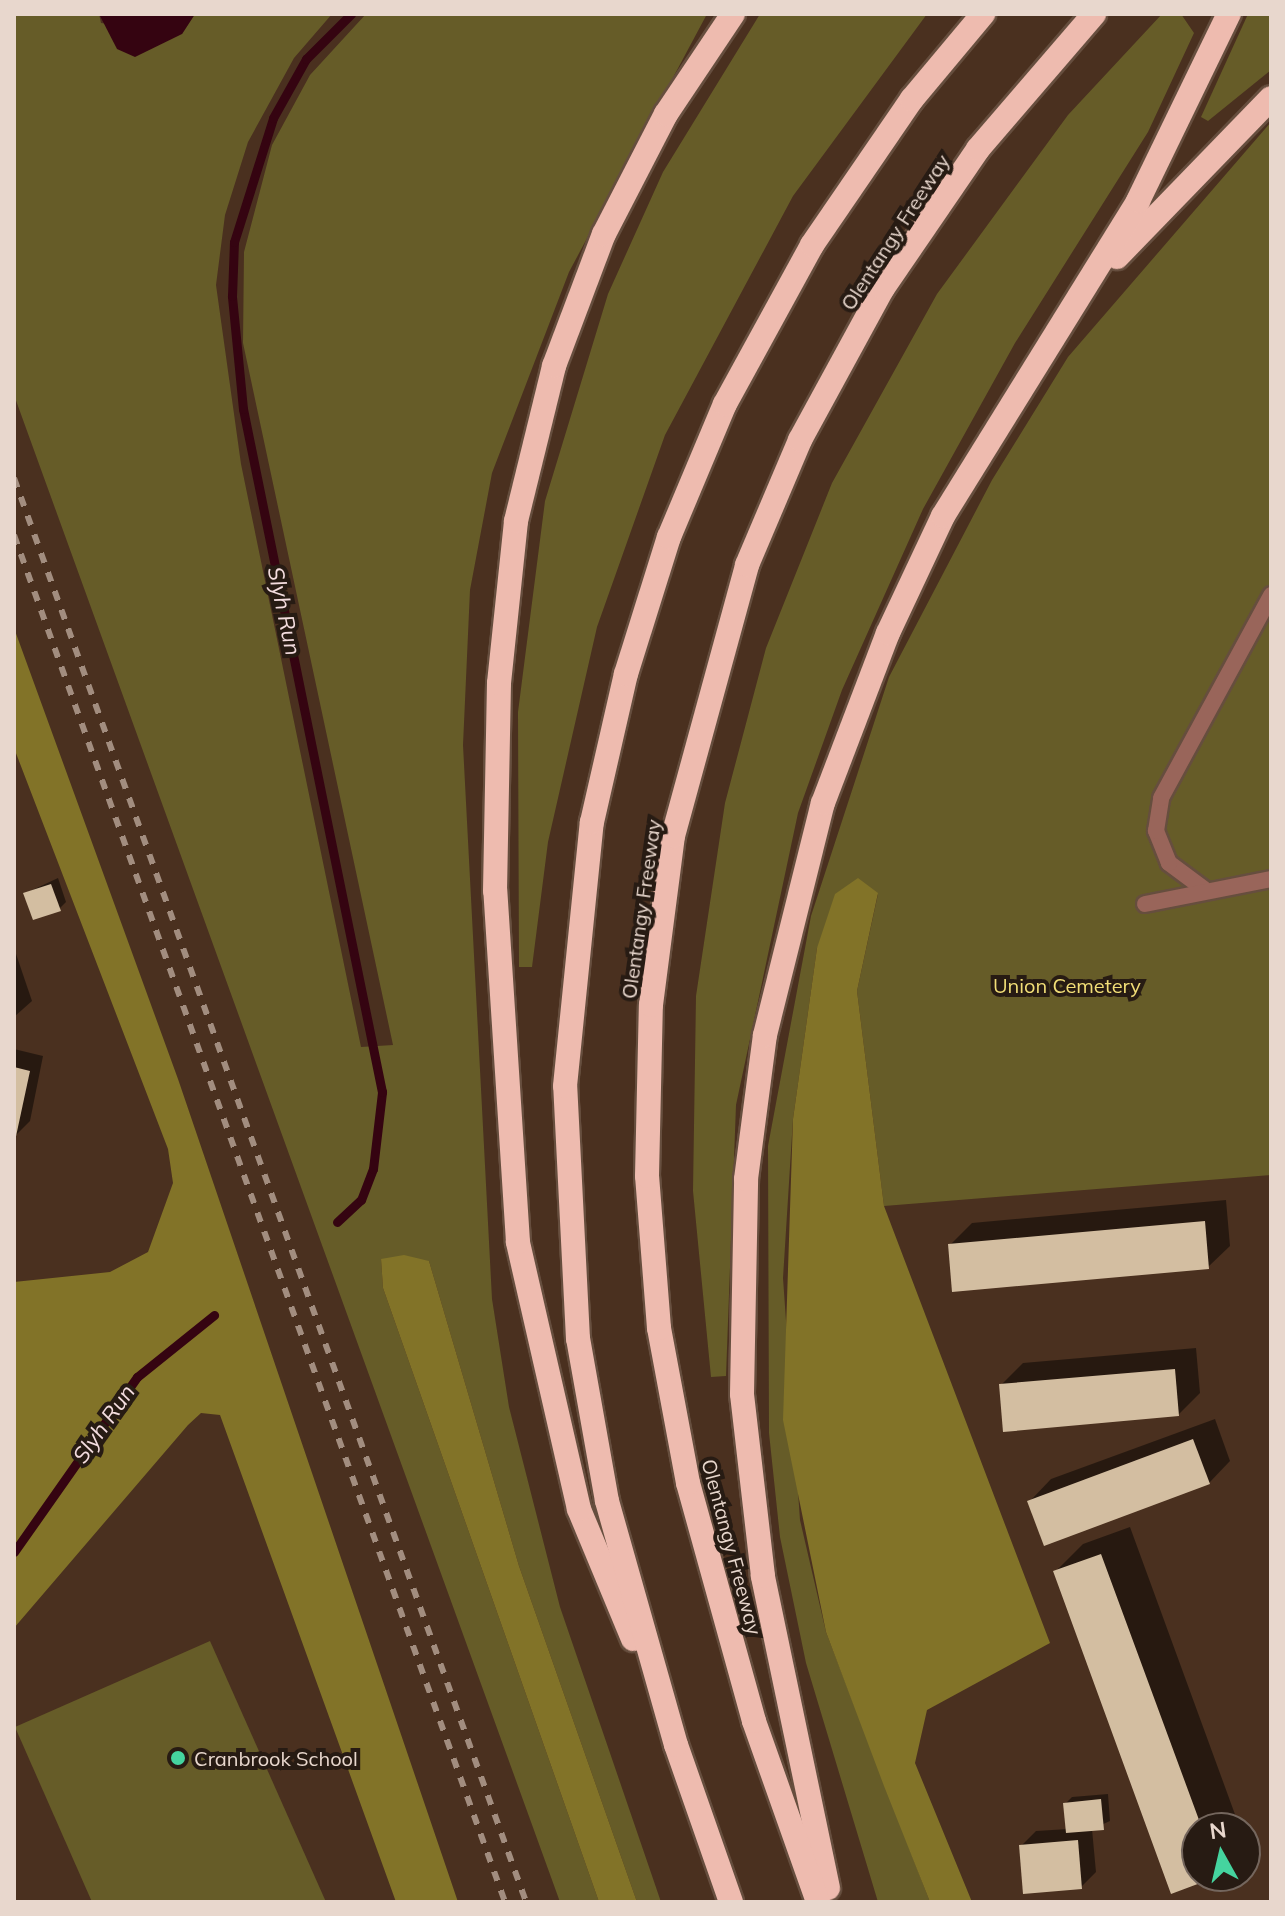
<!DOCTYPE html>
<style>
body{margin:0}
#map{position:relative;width:1285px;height:1916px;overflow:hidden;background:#4a301f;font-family:Mulish,sans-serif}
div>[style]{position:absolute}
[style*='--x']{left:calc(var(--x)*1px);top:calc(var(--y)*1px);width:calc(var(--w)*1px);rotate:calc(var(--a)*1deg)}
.green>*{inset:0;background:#665c28}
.forest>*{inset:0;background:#827328}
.water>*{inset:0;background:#350411}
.shadow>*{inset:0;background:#0007}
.stream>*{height:9px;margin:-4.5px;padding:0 4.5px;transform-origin:4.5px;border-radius:4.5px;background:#350411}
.building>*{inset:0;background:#d3bea1}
.roads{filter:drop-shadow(2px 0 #664e3e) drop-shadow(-2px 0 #664e3e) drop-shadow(0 2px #664e3e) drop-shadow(0 -2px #664e3e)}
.service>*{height:16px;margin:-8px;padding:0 8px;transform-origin:8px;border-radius:8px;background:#99655a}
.motorway>*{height:24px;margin:-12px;padding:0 12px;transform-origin:12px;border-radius:12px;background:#eebbaf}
.rail>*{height:6px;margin-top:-3px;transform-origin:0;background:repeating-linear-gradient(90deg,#a28d7f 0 10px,transparent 0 20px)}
.dots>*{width:22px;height:22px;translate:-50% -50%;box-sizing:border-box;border:4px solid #271b13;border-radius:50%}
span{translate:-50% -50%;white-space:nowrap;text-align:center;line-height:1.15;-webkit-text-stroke:8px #271b13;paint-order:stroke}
.street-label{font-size:20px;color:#e8d7cd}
.park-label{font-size:20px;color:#f2de77}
.poi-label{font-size:20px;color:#e8d7cd}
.left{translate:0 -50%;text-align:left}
.water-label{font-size:22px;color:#f4dddf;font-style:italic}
.frame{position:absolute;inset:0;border:16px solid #e8d7cd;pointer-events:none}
.north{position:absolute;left:1181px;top:1812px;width:80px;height:80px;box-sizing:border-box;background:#271b13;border:2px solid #74665d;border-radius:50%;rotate:352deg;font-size:22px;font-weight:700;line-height:32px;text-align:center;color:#e8d7cd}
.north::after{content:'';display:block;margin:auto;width:28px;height:36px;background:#45d49f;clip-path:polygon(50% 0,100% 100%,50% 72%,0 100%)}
</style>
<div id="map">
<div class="green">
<div style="clip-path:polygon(14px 14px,99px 14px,101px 23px,182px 34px,195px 14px,332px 14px,294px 58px,248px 142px,225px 215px,216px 285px,241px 464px,361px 1047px,393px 1045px,243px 343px,244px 252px,272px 145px,310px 75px,366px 14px,707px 14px,569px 272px,492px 473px,470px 590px,463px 745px,492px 1299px,509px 1407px,560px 1607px,661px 1902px,637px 1902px,519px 1566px,429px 1261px,381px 1259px,383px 1288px,599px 1902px,560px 1902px,14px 395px)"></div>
<div style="clip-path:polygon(760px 14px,927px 14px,793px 196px,665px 435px,597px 627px,548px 842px,532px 967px,519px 967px,518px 712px,545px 501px,608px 294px,663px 172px)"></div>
<div style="clip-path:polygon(1162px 14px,1181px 14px,1194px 33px,1148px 132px,1015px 343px,923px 509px,842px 690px,798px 813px,736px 1105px,726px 1376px,711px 1377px,693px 1191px,696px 996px,725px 803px,766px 648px,832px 483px,937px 294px,1068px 115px)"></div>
<div style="clip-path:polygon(1248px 14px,1271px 14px,1271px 70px,1208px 121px,1201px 117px)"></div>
<div style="clip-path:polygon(1271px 122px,1271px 1175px,884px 1206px,857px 991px,878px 894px,817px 948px,793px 1119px,783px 1278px,800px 1520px,826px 1632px,930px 1902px,878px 1902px,806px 1663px,780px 1537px,769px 1433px,768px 1146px,811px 916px,889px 677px,992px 480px,1068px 357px)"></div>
<div style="clip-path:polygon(210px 1641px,326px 1902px,92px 1902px,15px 1727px)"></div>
</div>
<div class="forest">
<div style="clip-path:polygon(14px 628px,178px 1079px,458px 1902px,396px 1902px,220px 1415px,201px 1413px,188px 1425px,14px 1628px,14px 1282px,110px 1272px,148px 1252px,173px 1183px,168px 1149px,14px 748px)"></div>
<div style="clip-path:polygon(858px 878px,878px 893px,857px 991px,884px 1206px,1050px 1643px,927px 1710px,915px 1763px,972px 1902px,930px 1902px,884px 1786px,826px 1632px,783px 1420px,793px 1119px,817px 948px,835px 894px)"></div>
<div style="clip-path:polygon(404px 1255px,429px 1261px,519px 1566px,637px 1902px,599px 1902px,383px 1288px,381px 1259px)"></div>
</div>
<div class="water">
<div style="clip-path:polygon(99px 14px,195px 14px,182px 34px,135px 57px,117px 49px)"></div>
</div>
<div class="shadow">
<div style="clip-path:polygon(58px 878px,66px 902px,59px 909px,26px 893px)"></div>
<div style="clip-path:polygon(14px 948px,32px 1001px,14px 1017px)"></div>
<div style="clip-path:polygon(14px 1049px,43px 1056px,30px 1121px,15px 1136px)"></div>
<div style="clip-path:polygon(1226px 1200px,1230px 1246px,1208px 1267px,950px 1245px,972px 1223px)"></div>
<div style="clip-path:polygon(1196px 1348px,1200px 1393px,1179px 1414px,1001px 1385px,1023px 1363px)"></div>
<div style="clip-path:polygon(1215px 1419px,1230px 1461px,1209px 1483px,1030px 1501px,1051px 1479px)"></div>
<div style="clip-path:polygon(1130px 1527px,1240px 1828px,1197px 1828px,1197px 1876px,1215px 1876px,1172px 1892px,1055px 1572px,1083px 1544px)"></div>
<div style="clip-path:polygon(1108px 1794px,1110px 1821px,1092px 1829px,1096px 1872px,1081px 1887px,1021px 1846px,1036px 1831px,1068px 1829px,1065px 1804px,1072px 1797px)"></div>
</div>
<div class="stream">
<div style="--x:337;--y:1222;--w:33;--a:-43"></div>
<div style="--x:361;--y:1200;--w:33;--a:-69"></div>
<div style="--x:373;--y:1169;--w:78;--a:-83.3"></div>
<div style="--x:382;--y:1092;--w:697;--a:-101.5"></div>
<div style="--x:243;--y:409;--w:114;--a:-95.6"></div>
<div style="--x:232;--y:296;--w:54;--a:-87.9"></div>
<div style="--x:234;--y:242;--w:130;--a:-72.5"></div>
<div style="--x:273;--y:118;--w:68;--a:-60.8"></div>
<div style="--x:306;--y:59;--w:64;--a:-45"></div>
<div style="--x:14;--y:1552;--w:214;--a:-54.9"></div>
<div style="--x:137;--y:1377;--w:99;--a:-38.8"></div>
</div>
<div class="building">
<div style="clip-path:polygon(51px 884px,61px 911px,33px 920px,23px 893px)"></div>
<div style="clip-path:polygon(14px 1067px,30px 1071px,15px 1141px,14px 1141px)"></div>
<div style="clip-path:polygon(1205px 1221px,1209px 1269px,952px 1292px,948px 1244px)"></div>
<div style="clip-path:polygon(1175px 1369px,1179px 1416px,1003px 1432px,999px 1384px)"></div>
<div style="clip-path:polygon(1193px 1439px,1210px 1484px,1044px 1546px,1027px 1501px)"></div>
<div style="clip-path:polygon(1101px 1554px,1202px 1828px,1197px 1876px,1219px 1876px,1171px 1894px,1053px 1571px)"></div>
<div style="clip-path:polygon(1101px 1799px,1104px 1830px,1066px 1833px,1063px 1803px)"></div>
<div style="clip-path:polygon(1078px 1840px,1082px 1889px,1023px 1894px,1019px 1845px)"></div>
</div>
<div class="roads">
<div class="service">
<div style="--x:1204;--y:889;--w:44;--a:-143.4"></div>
<div style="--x:1169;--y:863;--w:35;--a:-112"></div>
<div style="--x:1156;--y:831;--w:33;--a:-81"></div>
<div style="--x:1161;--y:798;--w:231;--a:-61.5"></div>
<div style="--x:1145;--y:904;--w:128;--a:-11.2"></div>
</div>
<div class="motorway">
<div style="--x:1117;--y:257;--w:221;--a:-45.9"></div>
<div style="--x:633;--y:1639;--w:141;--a:-112.6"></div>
<div style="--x:579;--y:1509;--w:274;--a:-102.9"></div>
<div style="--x:518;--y:1242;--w:352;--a:-93.7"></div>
<div style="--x:495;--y:891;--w:208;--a:-88.9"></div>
<div style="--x:499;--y:683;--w:163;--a:-84"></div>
<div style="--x:516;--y:521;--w:160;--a:-76.2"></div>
<div style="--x:554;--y:366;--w:141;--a:-69.3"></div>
<div style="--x:604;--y:234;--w:135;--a:-62.7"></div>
<div style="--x:666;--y:114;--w:120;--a:-56.2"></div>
<div style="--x:828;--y:1888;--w:319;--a:-101.8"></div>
<div style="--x:763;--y:1576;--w:183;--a:-96.6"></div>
<div style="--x:742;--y:1394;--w:215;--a:-88.9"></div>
<div style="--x:746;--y:1179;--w:145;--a:-82.5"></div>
<div style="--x:765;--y:1035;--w:239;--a:-76"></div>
<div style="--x:823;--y:803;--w:182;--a:-69.1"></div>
<div style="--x:888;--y:633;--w:129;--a:-64.8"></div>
<div style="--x:943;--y:516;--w:370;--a:-58.2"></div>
<div style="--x:1138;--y:201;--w:208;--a:-64.1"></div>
<div style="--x:731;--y:1902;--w:166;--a:-109.3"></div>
<div style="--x:676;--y:1745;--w:254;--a:-105.8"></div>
<div style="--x:607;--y:1501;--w:165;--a:-100.1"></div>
<div style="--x:578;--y:1339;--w:253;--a:-92.9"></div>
<div style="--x:565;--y:1086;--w:265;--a:-84.2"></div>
<div style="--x:592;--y:822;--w:152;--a:-77.1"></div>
<div style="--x:626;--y:674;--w:144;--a:-72.6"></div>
<div style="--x:669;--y:537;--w:144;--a:-67.2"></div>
<div style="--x:725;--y:404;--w:181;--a:-61.3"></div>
<div style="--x:812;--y:245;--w:177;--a:-55.6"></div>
<div style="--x:912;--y:99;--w:111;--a:-50.1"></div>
<div style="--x:818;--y:1902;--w:192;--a:-109.5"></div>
<div style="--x:754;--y:1721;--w:247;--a:-105.5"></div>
<div style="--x:688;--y:1483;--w:158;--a:-100.6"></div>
<div style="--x:659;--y:1328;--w:152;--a:-94.5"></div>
<div style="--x:647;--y:1176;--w:171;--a:-88.7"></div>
<div style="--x:651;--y:1005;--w:170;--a:-82.6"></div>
<div style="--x:673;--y:836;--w:281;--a:-74.7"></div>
<div style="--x:747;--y:565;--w:136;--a:-67"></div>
<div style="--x:800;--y:440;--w:173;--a:-61.4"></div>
<div style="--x:883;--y:288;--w:168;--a:-55.6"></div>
<div style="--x:978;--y:149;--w:178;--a:-49.3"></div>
</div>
</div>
<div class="rail">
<div style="--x:14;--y:478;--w:1513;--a:70.22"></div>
<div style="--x:14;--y:535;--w:1453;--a:70.24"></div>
</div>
<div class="dots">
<div style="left:178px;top:1758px;background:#45d49f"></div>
</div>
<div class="street-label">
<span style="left:895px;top:232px;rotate:-57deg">Olentangy Freeway</span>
<span style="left:641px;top:909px;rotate:-82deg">Olentangy Freeway</span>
<span style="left:732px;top:1547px;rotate:75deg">Olentangy Freeway</span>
</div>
<div class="park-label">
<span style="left:1067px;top:985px">Union Cemetery</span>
</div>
<div class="poi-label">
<span class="left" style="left:194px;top:1758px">Cranbrook School</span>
</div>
<div class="water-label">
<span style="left:284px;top:611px;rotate:78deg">Slyh Run</span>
<span style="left:104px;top:1424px;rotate:-55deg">Slyh Run</span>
</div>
<div class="frame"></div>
<div class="north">N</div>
</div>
